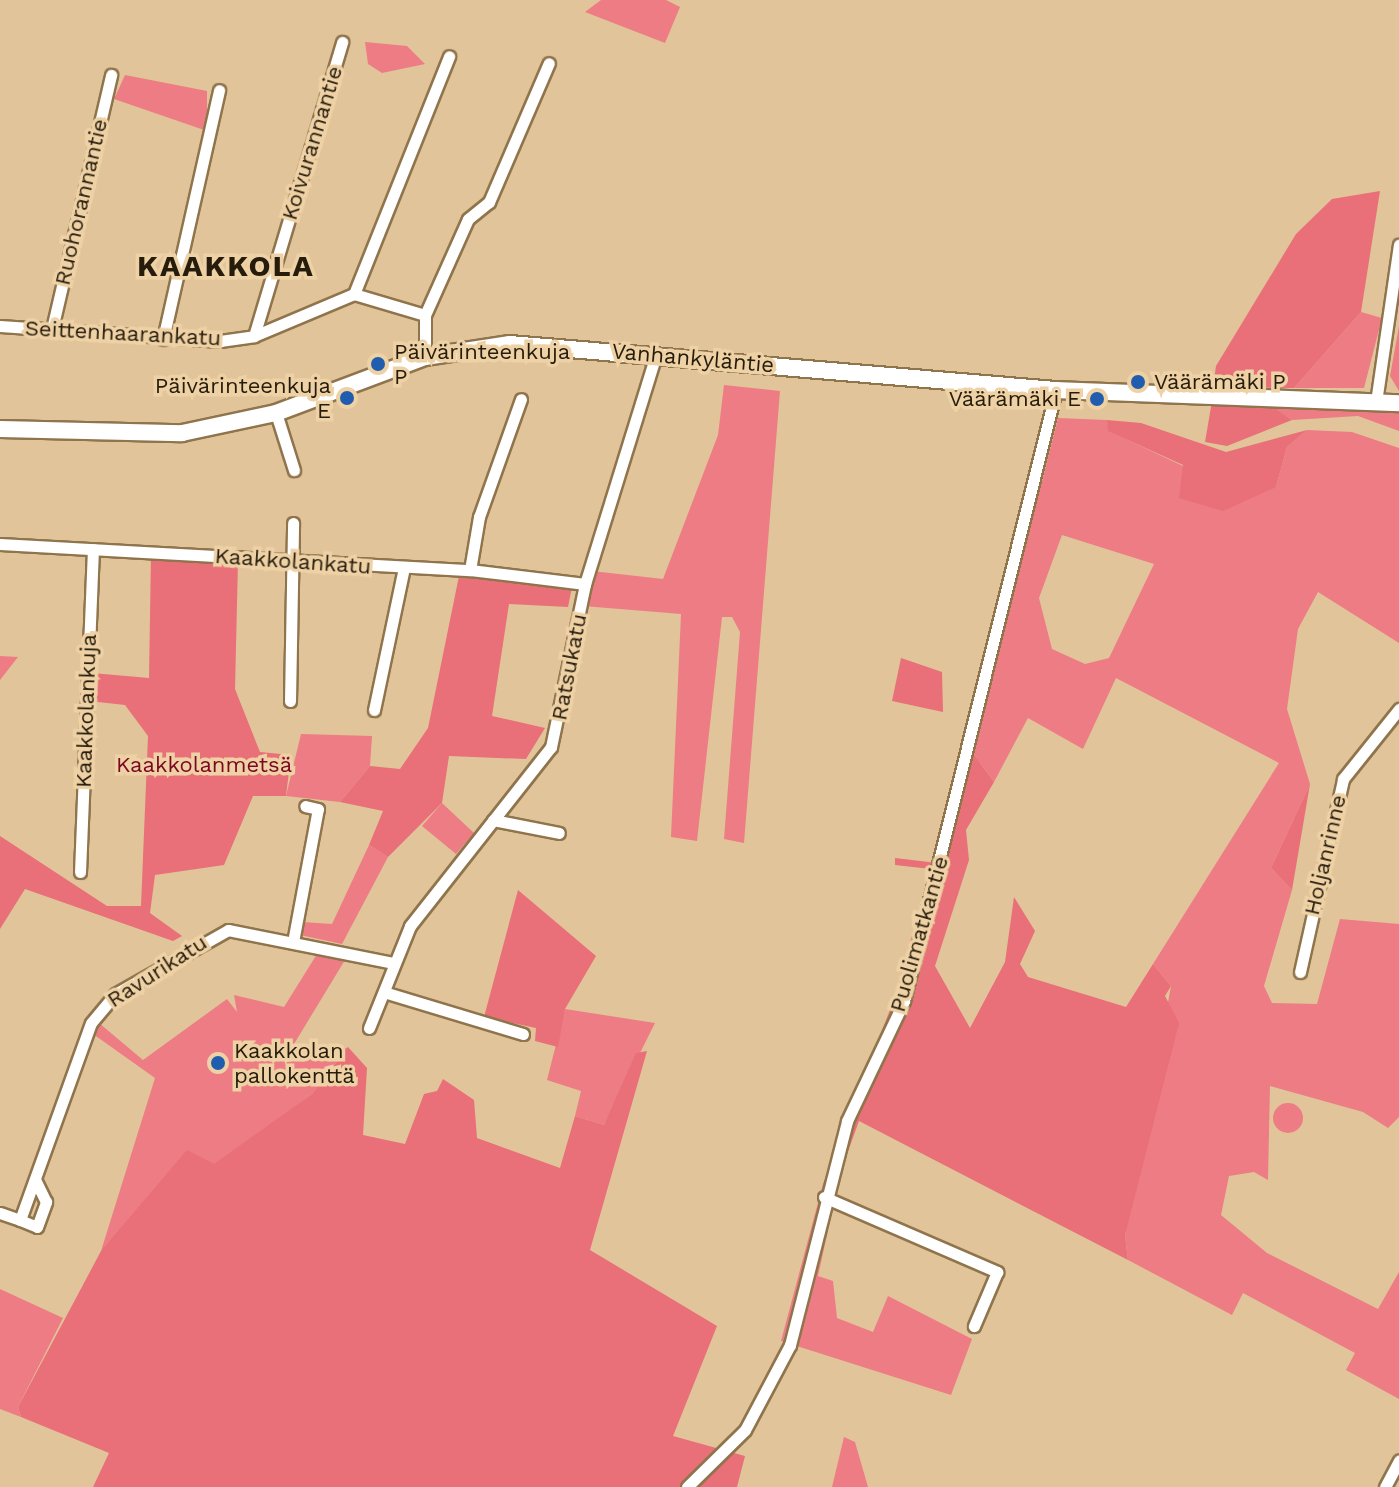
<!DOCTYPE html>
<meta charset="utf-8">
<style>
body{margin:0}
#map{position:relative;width:1399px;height:1487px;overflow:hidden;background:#e1c499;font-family:"Work Sans",sans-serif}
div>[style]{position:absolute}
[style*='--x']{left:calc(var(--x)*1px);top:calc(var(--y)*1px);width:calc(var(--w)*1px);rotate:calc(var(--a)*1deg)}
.green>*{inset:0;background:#ee7c84}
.round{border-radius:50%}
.forest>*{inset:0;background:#e96f78}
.roads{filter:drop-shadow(2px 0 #8f744c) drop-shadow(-2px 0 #8f744c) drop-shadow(0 2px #8f744c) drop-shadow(0 -2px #8f744c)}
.street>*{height:11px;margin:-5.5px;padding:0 5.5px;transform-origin:5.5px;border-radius:5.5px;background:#fff}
.secondary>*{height:16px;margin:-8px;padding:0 8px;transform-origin:8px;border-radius:8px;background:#fff}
.dots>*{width:22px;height:22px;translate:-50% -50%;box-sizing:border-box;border:4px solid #eed1a5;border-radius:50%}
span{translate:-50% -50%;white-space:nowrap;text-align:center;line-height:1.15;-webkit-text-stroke:7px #eed1a5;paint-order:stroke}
.street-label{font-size:22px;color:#261c0b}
.poi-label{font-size:22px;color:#261c0b}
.left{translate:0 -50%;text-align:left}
.right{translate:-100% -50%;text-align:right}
.park-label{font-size:22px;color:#7c0723}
.district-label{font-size:30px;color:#261c0b;font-weight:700;letter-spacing:2px}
</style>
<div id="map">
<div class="green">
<div style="clip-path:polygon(601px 0,666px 0,680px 7px,665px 43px,585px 12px)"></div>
<div style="clip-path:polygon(365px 42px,407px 46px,425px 64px,382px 73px,368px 64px)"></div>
<div style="clip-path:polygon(125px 75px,207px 91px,207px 131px,114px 99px)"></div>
<div style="clip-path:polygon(1361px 312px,1382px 318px,1364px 388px,1294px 388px)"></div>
<div style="clip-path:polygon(1399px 326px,1399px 391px,1390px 376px)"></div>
<div style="clip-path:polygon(724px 385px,780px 391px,744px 843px,724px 839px,740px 632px,732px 617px,722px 617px,697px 841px,671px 837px,681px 614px,583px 606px,592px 571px,663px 579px,718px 435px)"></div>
<div style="clip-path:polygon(1284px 402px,1399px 412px,1399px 431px,1358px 416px,1292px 420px,1276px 410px)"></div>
<div style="clip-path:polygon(evenodd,1058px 418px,1107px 420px,1109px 431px,1183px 466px,1276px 487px,1287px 447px,1307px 430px,1352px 432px,1399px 448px,1399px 643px,1318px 592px,1298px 629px,1287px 709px,1310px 784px,1271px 868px,1292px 890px,1264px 986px,1272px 1003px,1317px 1004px,1340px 919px,1399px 924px,1399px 1117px,1388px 1128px,1363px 1112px,1270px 1086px,1268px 1180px,1254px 1172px,1229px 1176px,1221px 1215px,1267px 1253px,1378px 1309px,1399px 1272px,1399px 1399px,1346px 1370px,1355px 1353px,1243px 1293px,1232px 1315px,1128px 1260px,1125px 1235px,1171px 986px,1153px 964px,1279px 763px,1116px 678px,1083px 749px,1028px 718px,994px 782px,973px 753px,1058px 418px,1062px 535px,1154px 564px,1109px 658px,1085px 664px,1052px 649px,1039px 598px,1062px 535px)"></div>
<div style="clip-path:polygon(0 656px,18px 657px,0 680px)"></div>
<div style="clip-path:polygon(301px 734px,372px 736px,370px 766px,340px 802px,286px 796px)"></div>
<div style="clip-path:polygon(442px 803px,474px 833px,456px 854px,422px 826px)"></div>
<div style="clip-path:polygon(369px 845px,388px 857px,342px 944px,300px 935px,302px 922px,332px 924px)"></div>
<div style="clip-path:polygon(317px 954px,345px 960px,294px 1044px,322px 1061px,348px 1047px,312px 1094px,101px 1251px,155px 1078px,93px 1034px,99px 1023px,143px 1060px,227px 999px,237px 1012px,234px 995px,284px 1007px)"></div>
<div style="clip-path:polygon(565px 1009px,655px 1023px,604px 1125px,575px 1116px,581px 1091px,547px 1080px)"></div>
<div class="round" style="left:1273px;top:1103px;width:30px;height:30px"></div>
<div style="clip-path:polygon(823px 1184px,834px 1190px,834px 1203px,818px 1276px,833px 1281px,837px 1318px,873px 1332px,888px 1296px,972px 1339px,951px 1395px,781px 1341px)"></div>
<div style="clip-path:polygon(0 1289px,63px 1318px,18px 1407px,21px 1417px,0 1409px)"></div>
<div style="clip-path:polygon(844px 1437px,855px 1442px,868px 1487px,832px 1487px)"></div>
</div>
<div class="forest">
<div style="clip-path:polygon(1380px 191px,1361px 312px,1294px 388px,1213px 387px,1216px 366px,1296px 234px,1332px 199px)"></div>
<div style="clip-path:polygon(1212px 401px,1284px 402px,1277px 410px,1292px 420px,1227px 446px,1205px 442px)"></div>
<div style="clip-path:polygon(1107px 420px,1141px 423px,1226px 452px,1307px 430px,1287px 447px,1276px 487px,1223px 511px,1179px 498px,1183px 465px,1108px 431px)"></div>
<div style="clip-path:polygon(151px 555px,238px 561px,235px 689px,260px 752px,291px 755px,286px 796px,253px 796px,224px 865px,155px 875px,150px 913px,182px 936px,173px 941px,25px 889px,0 929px,0 836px,107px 906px,141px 906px,148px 736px,125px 705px,89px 701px,92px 673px,149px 678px)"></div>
<div style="clip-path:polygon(459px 576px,572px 587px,568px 607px,509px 604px,492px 716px,545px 728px,526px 759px,449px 756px,442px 803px,388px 857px,369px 845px,383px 811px,340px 802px,370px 766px,400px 769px,428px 728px)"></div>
<div style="clip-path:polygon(901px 658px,942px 672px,943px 712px,892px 701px)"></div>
<div style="clip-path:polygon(973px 753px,994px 782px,966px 830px,969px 860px,935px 966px,970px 1028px,1005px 962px,1014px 897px,1035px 931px,1020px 964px,1028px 977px,1126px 1007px,1153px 964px,1171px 986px,1165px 996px,1179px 1023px,1125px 1235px,1128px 1260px,859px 1121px,834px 1190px,823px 1184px,893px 1002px,931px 869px,895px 865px,895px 858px,946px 864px)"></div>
<div style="clip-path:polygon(1310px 784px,1292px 890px,1271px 868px)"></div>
<div style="clip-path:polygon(518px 890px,596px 956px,565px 1009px,558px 1047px,535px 1041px,536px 1028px,484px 1017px)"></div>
<div style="clip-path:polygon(348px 1047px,367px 1068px,363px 1135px,405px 1144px,424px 1094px,437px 1091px,443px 1079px,474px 1100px,477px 1138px,560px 1168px,575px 1116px,604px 1125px,636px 1053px,647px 1051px,590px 1250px,717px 1326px,673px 1436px,745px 1456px,737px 1487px,697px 1487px,687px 1479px,681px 1487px,93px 1487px,109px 1453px,21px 1417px,18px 1407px,101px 1251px,187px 1150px,214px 1164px,312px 1094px)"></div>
</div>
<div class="roads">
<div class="street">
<div style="--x:354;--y:294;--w:256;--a:-68.2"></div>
<div style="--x:0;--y:326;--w:221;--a:3.9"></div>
<div style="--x:220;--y:341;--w:34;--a:-8"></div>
<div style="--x:254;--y:336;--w:108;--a:-22.8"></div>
<div style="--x:354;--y:294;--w:74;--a:16.5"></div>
<div style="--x:52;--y:329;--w:261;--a:-76.9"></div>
<div style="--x:254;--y:336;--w:307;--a:-73.3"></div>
<div style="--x:163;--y:339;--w:255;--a:-77.3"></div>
<div style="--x:425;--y:357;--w:42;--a:-90"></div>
<div style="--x:425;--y:315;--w:105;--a:-65.9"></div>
<div style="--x:468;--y:219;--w:27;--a:-39"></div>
<div style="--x:489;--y:202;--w:151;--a:-66.7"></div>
<div style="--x:1376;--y:402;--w:159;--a:-81.7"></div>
<div style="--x:276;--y:413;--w:60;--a:72.5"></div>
<div style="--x:0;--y:544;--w:471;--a:3.2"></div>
<div style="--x:470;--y:570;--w:116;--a:6.9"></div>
<div style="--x:470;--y:570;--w:54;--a:-80.4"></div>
<div style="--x:479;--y:517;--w:125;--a:-70.4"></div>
<div style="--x:290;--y:701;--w:178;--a:-89"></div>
<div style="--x:374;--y:710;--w:145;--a:-78.1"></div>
<div style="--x:493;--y:820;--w:67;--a:11.1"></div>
<div style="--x:80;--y:872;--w:323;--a:-87.7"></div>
<div style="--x:293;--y:942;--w:135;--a:-79.4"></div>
<div style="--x:318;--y:809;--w:13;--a:-167"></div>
<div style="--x:1300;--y:972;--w:198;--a:-77.4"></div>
<div style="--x:1343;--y:779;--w:90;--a:-51.3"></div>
<div style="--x:387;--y:993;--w:142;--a:16.8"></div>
<div style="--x:369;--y:1028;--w:110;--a:-68.1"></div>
<div style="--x:410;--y:926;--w:228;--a:-51.8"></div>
<div style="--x:551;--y:747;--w:167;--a:-78.2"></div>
<div style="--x:585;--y:584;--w:240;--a:-72.8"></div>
<div style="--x:824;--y:1197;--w:189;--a:23.4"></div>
<div style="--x:997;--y:1272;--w:59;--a:113.1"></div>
<div style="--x:0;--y:1213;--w:21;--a:19"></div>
<div style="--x:20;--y:1220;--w:209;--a:-70.2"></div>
<div style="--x:91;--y:1023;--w:38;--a:-50"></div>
<div style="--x:115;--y:994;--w:130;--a:-29.5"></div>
<div style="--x:228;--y:930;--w:168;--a:11.3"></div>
<div style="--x:20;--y:1220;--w:18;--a:22"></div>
<div style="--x:37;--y:1227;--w:27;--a:-70"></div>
<div style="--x:46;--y:1202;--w:25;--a:-116"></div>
<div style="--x:687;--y:1487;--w:81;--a:-44.5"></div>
<div style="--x:745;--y:1430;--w:96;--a:-62.1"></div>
<div style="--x:790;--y:1345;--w:231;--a:-75.7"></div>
<div style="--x:847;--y:1121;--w:133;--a:-64.6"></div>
<div style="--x:904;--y:1001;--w:630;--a:-76.03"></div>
<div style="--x:1385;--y:1487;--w:30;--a:-62"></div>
</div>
<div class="secondary">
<div style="--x:0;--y:429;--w:182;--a:1.3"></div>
<div style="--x:182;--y:433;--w:96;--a:-12"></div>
<div style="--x:276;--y:413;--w:159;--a:-20.6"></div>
<div style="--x:425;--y:357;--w:86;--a:-8.7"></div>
<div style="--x:510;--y:344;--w:548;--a:4.82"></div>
<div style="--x:1056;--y:390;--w:343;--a:2.2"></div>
</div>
</div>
<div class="dots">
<div style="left:378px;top:364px;background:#215daf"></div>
<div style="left:1138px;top:382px;background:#215daf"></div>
<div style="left:347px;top:398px;background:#215daf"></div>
<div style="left:1097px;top:399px;background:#215daf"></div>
<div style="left:218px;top:1063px;background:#215daf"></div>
</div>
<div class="street-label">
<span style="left:312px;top:143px;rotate:-73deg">Koivurannantie</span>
<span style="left:81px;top:202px;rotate:-77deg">Ruohorannantie</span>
<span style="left:123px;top:333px;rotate:3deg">Seittenhaarankatu</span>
<span style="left:693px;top:358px;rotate:5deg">Vanhankyläntie</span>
<span style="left:293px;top:561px;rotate:4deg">Kaakkolankatu</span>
<span style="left:569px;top:667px;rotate:-79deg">Ratsukatu</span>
<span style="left:86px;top:711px;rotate:-88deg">Kaakkolankuja</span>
<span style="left:1325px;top:855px;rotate:-77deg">Holjanrinne</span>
<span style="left:919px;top:934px;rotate:-74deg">Puolimatkantie</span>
<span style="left:157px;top:971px;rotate:-33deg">Ravurikatu</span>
</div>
<div class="poi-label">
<span class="left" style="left:394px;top:364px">Päivärinteenkuja<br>P</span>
<span class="left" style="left:1154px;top:382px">Väärämäki P</span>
<span class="right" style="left:331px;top:398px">Päivärinteenkuja<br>E</span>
<span class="right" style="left:1081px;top:399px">Väärämäki E</span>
<span class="left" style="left:234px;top:1063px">Kaakkolan<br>pallokenttä</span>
</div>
<div class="park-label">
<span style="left:204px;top:765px">Kaakkolanmetsä</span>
</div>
<div class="district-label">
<span style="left:226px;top:266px">KAAKKOLA</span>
</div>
</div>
